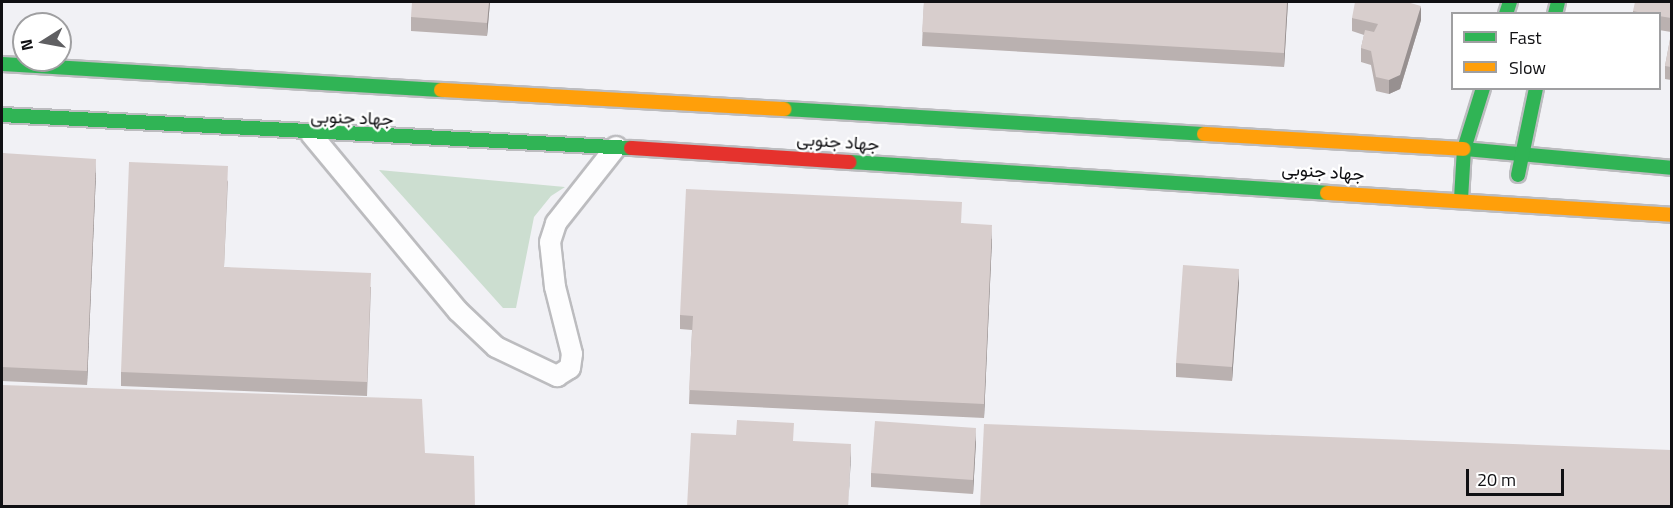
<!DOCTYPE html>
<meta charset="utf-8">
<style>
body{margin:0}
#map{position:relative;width:1673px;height:508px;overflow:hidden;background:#f1f1f5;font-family:"Titillium Web",Vazirmatn,sans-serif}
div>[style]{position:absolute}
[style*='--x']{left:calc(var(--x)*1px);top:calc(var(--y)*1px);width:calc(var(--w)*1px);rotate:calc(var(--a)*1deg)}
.green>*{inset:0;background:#ccded0}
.roads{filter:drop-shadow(2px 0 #bcbcbf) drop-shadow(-2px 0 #bcbcbf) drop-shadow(0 2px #bcbcbf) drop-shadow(0 -2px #bcbcbf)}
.lane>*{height:20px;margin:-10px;padding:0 10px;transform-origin:10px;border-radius:10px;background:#fdfdfe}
.fast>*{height:14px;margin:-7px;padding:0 7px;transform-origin:7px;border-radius:7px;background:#30b455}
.slow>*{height:14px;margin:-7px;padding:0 7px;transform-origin:7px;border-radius:7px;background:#ff9f0a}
.jam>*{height:14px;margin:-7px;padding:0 7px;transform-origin:7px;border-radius:7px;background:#e5322d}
.wall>*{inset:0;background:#bab1b0}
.shaded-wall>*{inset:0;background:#979090}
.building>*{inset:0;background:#d8cecd}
span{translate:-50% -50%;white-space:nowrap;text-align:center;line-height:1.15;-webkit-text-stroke:4.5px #fff;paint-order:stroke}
.street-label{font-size:18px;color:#101013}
.frame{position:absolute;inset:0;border:3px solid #101013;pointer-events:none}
.legend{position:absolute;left:1451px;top:12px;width:210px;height:78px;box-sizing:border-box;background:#fff;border:2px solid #9f9fa1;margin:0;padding:8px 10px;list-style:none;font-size:18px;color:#101013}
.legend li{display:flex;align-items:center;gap:12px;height:30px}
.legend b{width:30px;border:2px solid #9f9fa1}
.north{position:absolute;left:12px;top:12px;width:60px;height:60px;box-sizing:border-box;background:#fff;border:2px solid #9f9fa1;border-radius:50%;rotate:259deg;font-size:16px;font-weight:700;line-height:24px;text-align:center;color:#101013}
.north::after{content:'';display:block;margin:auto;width:21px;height:27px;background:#5f5f62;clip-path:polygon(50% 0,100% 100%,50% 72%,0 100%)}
.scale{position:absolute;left:1466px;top:469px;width:98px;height:27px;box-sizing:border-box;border:3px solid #101013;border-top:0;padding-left:8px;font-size:18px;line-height:21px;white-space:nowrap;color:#101013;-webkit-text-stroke:4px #fff;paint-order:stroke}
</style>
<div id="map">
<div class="green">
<div style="clip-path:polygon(379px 170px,565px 187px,551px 196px,534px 217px,516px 308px,503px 308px)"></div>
</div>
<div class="roads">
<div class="lane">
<div style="--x:311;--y:134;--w:230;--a:50.3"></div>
<div style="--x:458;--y:311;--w:52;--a:43.5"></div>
<div style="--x:496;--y:347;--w:68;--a:25.4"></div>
<div style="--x:557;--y:376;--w:15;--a:-32"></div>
<div style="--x:570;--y:368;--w:14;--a:-82"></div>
<div style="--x:572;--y:354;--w:69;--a:-104.2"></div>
<div style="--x:555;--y:287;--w:45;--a:-96.3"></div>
<div style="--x:550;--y:242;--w:20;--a:-72"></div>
<div style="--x:556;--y:223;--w:97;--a:-51.7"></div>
</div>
<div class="fast">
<div style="--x:1506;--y:14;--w:13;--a:-72"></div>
<div style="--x:1555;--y:14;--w:12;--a:-76"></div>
<div style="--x:2;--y:64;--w:440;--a:3.4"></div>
<div style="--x:784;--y:109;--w:421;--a:3.4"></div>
<div style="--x:2;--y:115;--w:630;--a:3"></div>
<div style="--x:1464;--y:149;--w:209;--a:5.2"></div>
<div style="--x:850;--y:162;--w:478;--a:3.7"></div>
<div style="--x:1518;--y:175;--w:89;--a:-78.3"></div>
<div style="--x:1461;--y:199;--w:50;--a:-86.6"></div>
<div style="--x:1464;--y:149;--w:64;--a:-72.7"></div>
</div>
<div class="slow">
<div style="--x:441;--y:90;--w:344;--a:3.2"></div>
<div style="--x:1204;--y:134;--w:260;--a:3.3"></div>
<div style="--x:1327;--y:193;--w:346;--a:3.6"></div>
</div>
<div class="jam">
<div style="--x:631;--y:148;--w:219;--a:3.7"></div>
</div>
</div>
<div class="wall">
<div style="clip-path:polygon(490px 2px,487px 36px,411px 31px,411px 17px)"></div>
<div style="clip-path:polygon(924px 2px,1288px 2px,1284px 67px,922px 46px)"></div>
<div style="clip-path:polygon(1671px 2px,1671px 32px,1659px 30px,1659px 14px,1633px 14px,1633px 11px)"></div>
<div style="clip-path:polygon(1352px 18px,1421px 20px,1400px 89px,1389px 94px,1376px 91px,1371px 65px,1361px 62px,1361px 48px,1364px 35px,1352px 31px)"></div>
<div style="clip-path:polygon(1671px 34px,1671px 80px,1665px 79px,1665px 66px)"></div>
<div style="clip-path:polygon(2px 153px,96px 173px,87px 385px,2px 381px)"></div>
<div style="clip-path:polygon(228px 180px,224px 267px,371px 287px,367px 396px,121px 386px,121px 372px)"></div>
<div style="clip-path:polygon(962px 223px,992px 239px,984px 418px,689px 404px,692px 330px,680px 329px,680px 315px)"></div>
<div style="clip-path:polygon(1239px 283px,1232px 381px,1176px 377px,1176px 363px)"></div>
<div style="clip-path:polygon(976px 441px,973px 494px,871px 487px,871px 473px)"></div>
</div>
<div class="shaded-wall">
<div style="clip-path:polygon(489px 2px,490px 2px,487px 36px,487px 23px)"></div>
<div style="clip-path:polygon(1287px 2px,1288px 2px,1284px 67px,1284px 53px)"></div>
<div style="clip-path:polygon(1421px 6px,1421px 20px,1400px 89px,1389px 94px,1389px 80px)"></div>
<div style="clip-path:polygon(96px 159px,96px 173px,87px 385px,87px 371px)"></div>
<div style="clip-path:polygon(992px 225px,992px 239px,984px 418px,984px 404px)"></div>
<div style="clip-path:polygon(1239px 269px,1239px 283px,1232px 381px,1232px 367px)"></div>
<div style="clip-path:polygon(976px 428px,976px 441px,973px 494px,973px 480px)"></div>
<div style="clip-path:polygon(851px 444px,851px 458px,848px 507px)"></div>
</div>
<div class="building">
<div style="clip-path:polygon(412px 2px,489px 2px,487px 23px,411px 17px)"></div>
<div style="clip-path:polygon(924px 2px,1287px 2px,1284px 53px,922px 32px)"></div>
<div style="clip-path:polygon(1355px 2px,1407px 2px,1421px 6px,1400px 75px,1389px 80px,1376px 77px,1371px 51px,1361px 48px,1365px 30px,1374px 32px,1378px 24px,1352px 18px)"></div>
<div style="clip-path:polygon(1635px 2px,1671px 2px,1671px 18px,1659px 16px,1659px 14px,1647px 14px,1633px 11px)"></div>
<div style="clip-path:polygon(1671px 34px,1671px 67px,1665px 66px)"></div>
<div style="clip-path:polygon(2px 153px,96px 159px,87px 371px,2px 367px)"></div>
<div style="clip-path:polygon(129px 162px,228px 166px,224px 267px,371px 273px,367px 382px,121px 372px)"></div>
<div style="clip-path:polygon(686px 189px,962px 202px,961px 223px,992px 225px,984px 404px,689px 390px,693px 316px,680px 315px)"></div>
<div style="clip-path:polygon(1183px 265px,1239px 269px,1232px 367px,1176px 363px)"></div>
<div style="clip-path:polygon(2px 385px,422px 399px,425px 453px,474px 456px,475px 507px,2px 507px)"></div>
<div style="clip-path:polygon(737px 420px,794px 423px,793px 441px,851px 444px,848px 507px,687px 507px,691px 433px,736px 435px)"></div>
<div style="clip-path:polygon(875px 421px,976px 428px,973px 480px,871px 473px)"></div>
<div style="clip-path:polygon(984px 424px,1671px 450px,1671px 507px,980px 507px)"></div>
</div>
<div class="street-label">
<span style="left:352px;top:118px;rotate:2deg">جهاد جنوبی</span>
<span style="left:838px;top:142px;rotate:4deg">جهاد جنوبی</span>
<span style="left:1323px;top:172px;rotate:4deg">جهاد جنوبی</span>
</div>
<div class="frame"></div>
<ul class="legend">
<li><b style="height:8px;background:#30b455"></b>Fast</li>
<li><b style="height:8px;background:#ff9f0a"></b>Slow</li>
</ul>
<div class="north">N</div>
<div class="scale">20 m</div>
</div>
